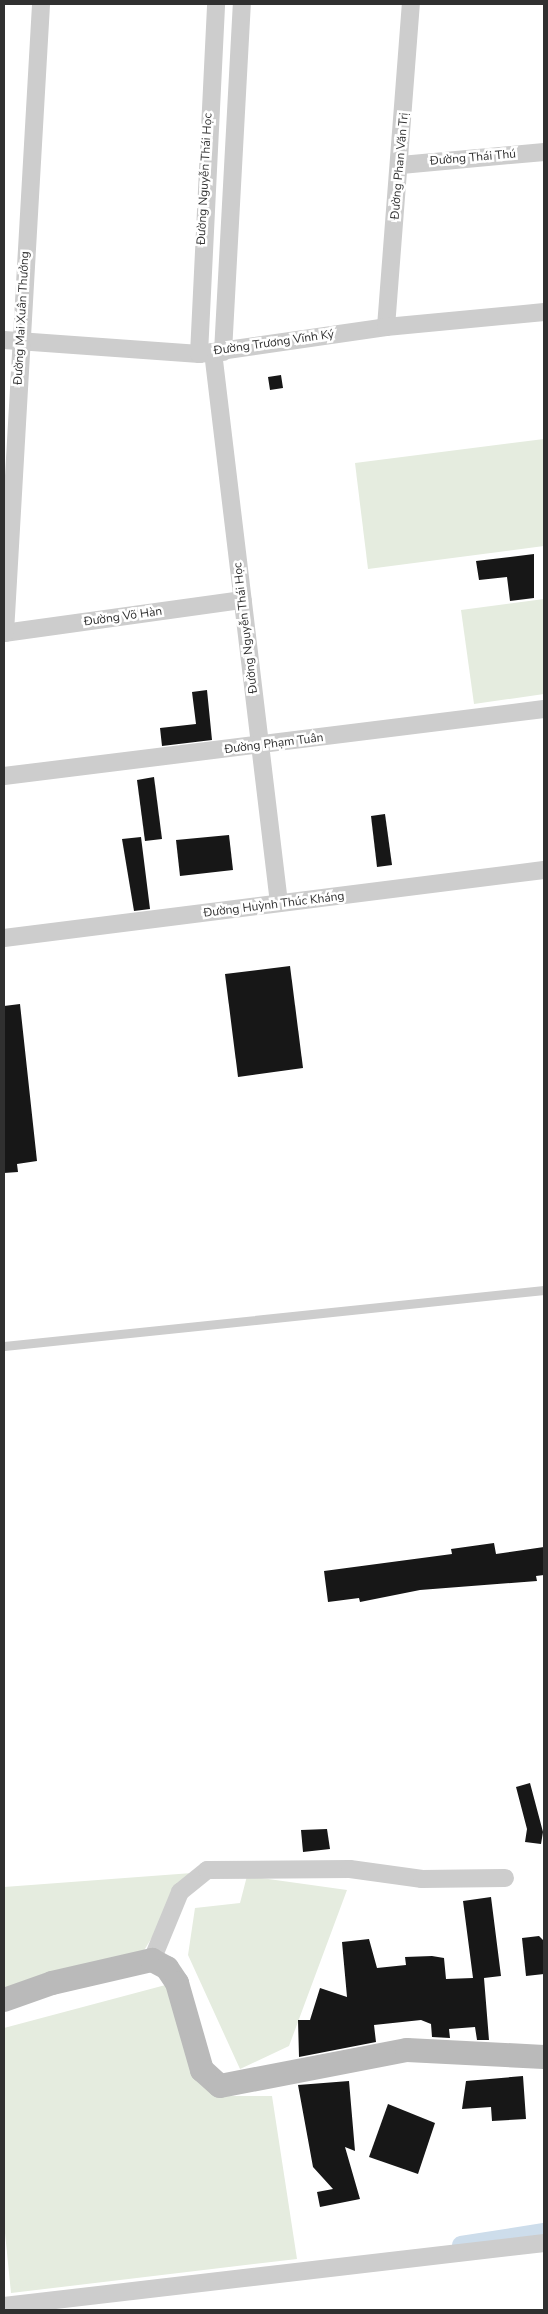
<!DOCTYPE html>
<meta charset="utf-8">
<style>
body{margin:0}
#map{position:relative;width:548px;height:2314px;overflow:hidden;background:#fff;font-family:"Nunito Sans",sans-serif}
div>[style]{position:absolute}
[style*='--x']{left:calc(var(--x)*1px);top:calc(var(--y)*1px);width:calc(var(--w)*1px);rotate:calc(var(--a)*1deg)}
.green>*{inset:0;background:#e5ecdf}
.canal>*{height:18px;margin:-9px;padding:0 9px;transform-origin:9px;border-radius:9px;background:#cdddeb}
.building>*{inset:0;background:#171717}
.lane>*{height:9px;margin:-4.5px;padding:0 4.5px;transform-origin:4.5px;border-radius:4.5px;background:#cdcdcd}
.street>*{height:18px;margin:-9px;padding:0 9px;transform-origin:9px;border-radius:9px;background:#cdcdcd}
.secondary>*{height:24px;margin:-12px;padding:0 12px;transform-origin:12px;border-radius:12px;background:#bababa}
span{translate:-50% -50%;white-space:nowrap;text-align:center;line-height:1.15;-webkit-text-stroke:5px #fff;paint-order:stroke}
.street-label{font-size:12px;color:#303030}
.frame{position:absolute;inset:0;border:5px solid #303030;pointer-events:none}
</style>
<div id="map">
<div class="green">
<div style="clip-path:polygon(544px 439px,544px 546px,368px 569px,355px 463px)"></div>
<div style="clip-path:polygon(544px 599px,544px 694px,474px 704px,461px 610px)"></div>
<div style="clip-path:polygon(192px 1873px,143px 1952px,4px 1995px,4px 1887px)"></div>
<div style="clip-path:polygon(247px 1876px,347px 1890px,289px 2046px,240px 2069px,188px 1955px,195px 1908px,240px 1903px)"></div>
<div style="clip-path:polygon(173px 1983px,213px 2096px,272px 2096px,297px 2259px,11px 2293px,4px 2223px,4px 2028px)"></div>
</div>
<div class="canal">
<div style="--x:461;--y:2245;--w:84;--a:-8.9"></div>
</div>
<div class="building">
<div style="clip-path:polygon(281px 375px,283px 388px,270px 390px,268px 377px)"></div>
<div style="clip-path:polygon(534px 554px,534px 598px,510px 601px,507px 577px,479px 580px,476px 561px)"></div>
<div style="clip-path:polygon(207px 690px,212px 740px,162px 746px,160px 728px,196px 724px,192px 692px)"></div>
<div style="clip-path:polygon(154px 777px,162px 839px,145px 841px,137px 780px)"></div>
<div style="clip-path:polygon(385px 814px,392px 865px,377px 867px,371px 816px)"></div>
<div style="clip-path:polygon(229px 835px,233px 870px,180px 876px,176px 840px)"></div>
<div style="clip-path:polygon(141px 837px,150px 909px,134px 911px,122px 839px)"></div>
<div style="clip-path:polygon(290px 966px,303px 1068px,238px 1077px,225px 974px)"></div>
<div style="clip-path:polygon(20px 1004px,37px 1161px,17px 1164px,18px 1172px,4px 1173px,4px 1006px)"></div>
<div style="clip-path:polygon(494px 1543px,496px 1554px,544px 1547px,544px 1575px,536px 1576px,537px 1581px,420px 1590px,360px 1602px,359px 1598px,328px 1602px,324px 1571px,452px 1554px,451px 1549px)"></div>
<div style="clip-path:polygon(530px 1783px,543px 1832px,541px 1844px,525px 1842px,527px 1829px,516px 1787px)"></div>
<div style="clip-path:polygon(327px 1829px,330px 1849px,303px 1852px,301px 1830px)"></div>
<div style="clip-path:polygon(491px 1897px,501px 1976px,484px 1978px,489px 2040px,477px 2040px,475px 2027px,449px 2029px,450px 2038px,432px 2037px,431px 2024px,421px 2020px,374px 2025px,376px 2042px,299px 2057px,298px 2020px,310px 2020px,320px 1988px,347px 1997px,342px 1942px,369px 1939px,377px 1968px,406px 1965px,405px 1957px,432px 1956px,444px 1958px,446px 1979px,473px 1978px,463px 1901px)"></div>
<div style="clip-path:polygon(539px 1936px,544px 1941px,544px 1974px,526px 1976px,522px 1938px)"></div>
<div style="clip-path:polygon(523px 2076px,526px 2119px,492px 2121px,491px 2107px,462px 2109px,466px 2081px)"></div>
<div style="clip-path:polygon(349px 2081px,355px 2151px,345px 2147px,360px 2199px,320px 2207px,317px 2192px,333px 2189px,313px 2167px,298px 2085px)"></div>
<div style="clip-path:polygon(388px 2104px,435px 2123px,418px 2174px,369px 2157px)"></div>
</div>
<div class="lane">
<div style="--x:4;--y:1346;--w:543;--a:-5.92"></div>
</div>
<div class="street">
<div style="--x:401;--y:165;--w:144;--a:-5.2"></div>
<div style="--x:386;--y:327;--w:324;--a:-85.6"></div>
<div style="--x:4;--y:340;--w:196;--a:4.1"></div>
<div style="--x:199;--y:354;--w:189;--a:-8.2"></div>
<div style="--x:386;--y:327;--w:159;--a:-5.4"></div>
<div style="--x:213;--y:352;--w:555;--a:83.17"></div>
<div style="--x:223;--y:352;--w:349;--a:-86.9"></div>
<div style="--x:199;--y:354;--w:350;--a:-87.2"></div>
<div style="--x:4;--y:633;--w:241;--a:-7.9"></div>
<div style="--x:5;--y:633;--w:630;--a:-86.72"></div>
<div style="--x:4;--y:776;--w:544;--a:-7.07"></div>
<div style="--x:4;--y:938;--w:544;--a:-7.18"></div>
<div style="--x:152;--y:1960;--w:74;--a:-67.6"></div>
<div style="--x:180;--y:1892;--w:35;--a:-39"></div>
<div style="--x:207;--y:1870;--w:143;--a:-0.4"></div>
<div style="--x:350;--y:1869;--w:73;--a:7.9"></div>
<div style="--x:422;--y:1879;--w:83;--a:-0.7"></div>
<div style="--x:4;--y:2306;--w:544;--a:-6.65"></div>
</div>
<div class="secondary">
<div style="--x:4;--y:2000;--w:51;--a:-19.5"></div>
<div style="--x:52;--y:1983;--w:103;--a:-13"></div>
<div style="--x:152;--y:1960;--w:17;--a:28"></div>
<div style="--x:167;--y:1968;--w:18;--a:56"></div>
<div style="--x:177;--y:1983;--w:91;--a:74"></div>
<div style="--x:202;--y:2070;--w:24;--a:42"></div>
<div style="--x:220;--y:2086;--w:190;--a:-10.9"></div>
<div style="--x:407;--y:2050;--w:137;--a:2.9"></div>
</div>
<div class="street-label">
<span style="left:473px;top:158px;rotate:-5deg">Đường Thái Thú</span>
<span style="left:400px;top:166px;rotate:-85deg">Đường Phan Văn Trị</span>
<span style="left:205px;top:179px;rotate:-87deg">Đường Nguyễn Thái Học</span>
<span style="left:22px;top:318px;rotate:-87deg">Đường Mai Xuân Thưởng</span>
<span style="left:274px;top:343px;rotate:-8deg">Đường Trương Vĩnh Ký</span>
<span style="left:123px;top:617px;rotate:-8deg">Đường Võ Hàn</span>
<span style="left:246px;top:628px;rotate:-97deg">Đường Nguyễn Thái Học</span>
<span style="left:274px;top:744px;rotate:-7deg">Đường Phạm Tuân</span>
<span style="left:274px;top:905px;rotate:-7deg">Đường Huỳnh Thúc Kháng</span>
</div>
<div class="frame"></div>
</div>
